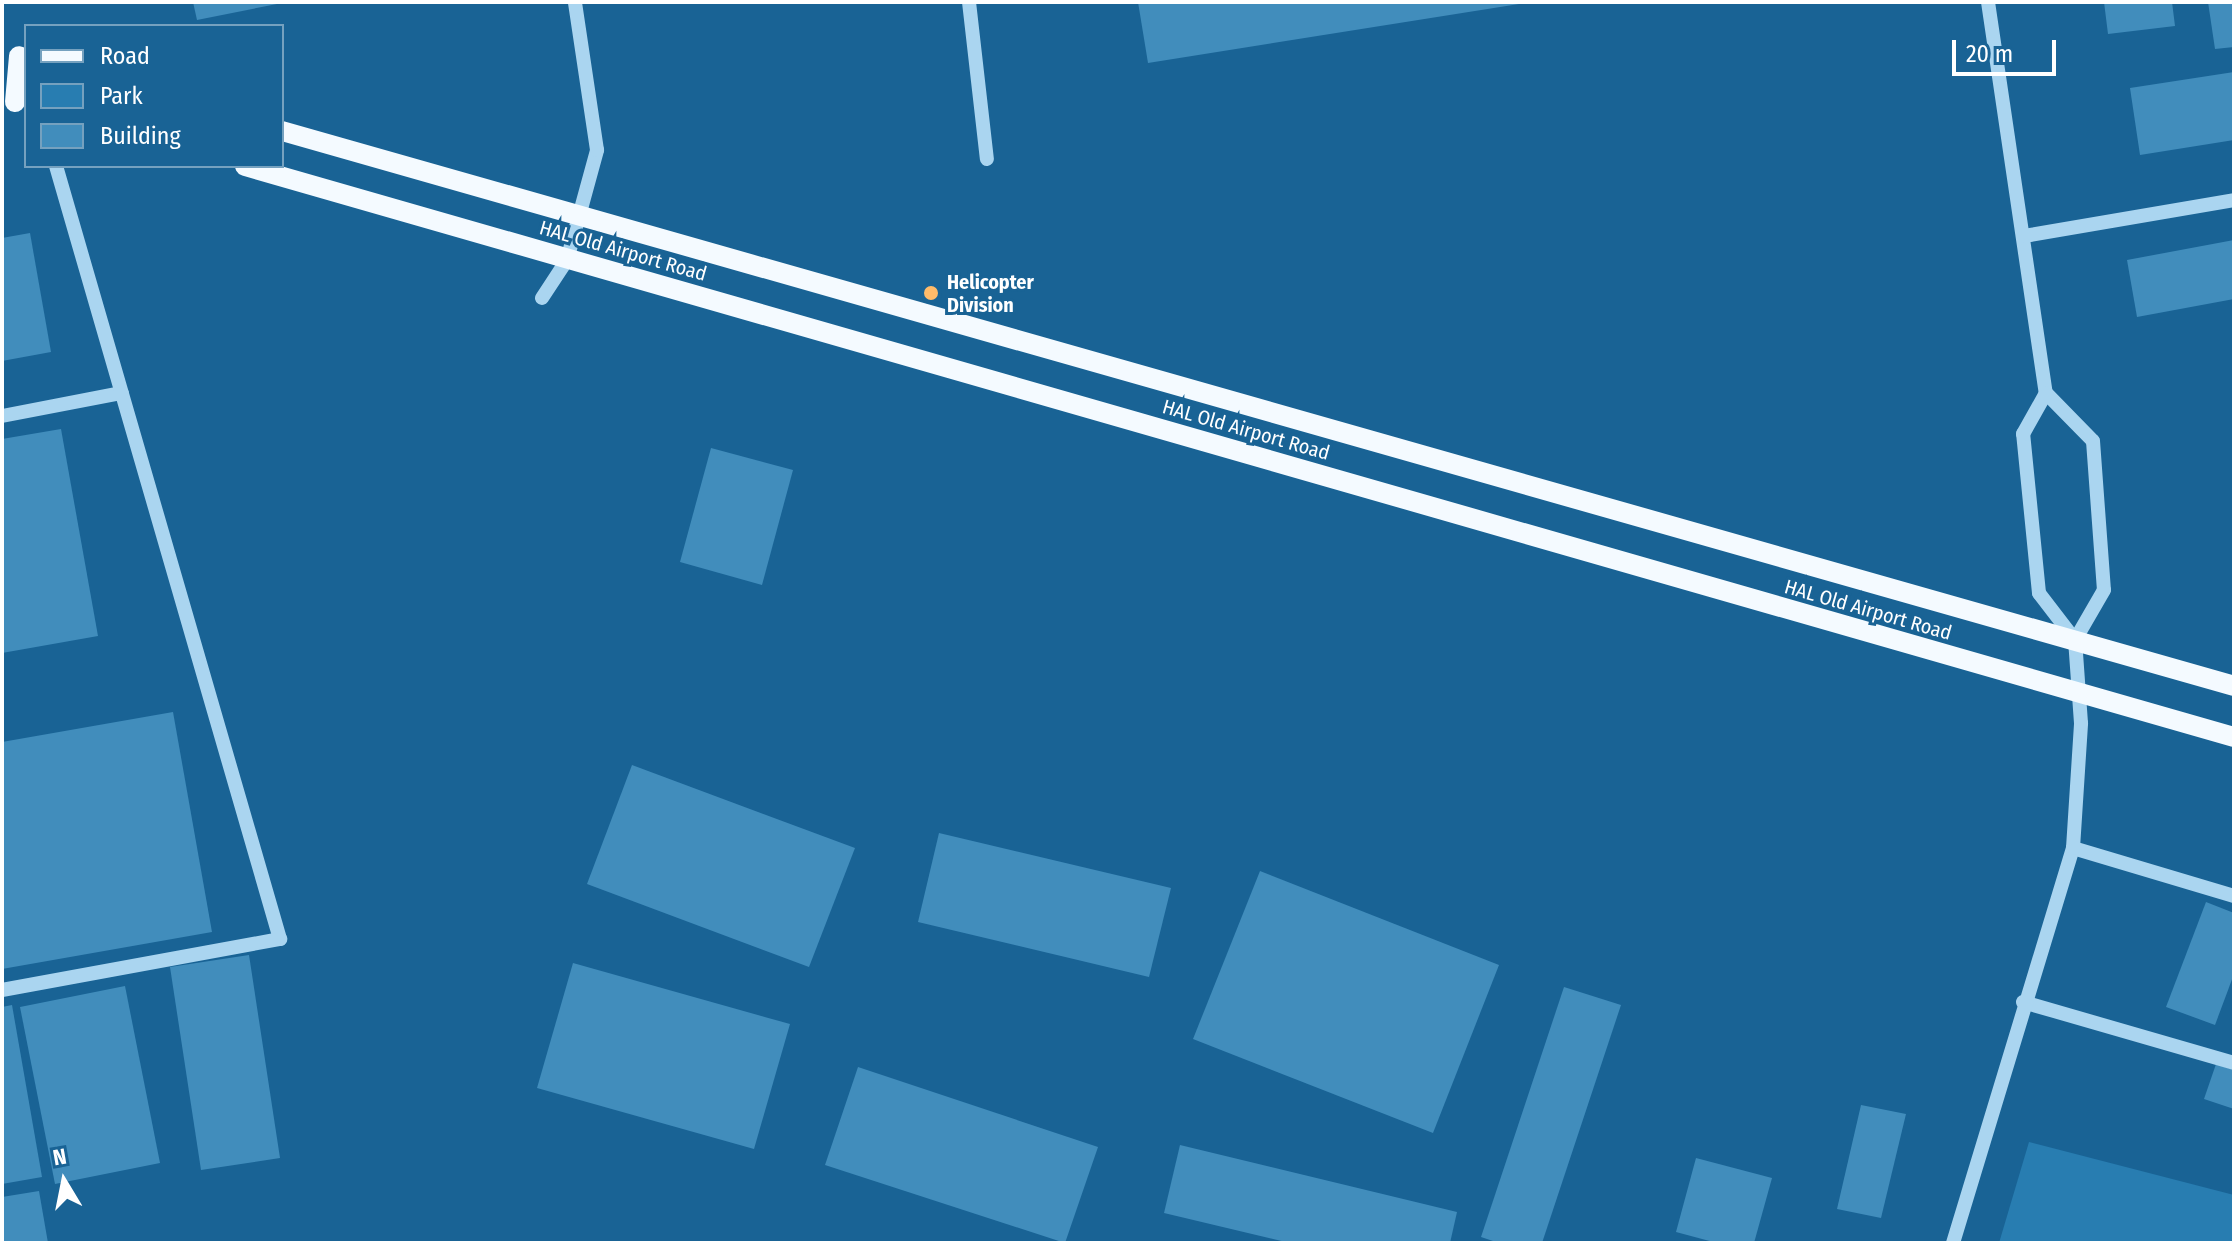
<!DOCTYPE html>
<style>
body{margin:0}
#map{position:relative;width:2236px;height:1245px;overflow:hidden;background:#196395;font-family:"Fira Sans Condensed",sans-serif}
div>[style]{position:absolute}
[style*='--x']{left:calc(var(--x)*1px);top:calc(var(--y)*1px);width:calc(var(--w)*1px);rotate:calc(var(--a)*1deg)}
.green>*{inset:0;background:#287db1}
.building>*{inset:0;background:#418dbc}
.minor>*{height:14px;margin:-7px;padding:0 7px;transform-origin:7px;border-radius:7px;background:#aad5f0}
.major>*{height:20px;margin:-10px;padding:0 10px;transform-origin:10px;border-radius:10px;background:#f4faff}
.dots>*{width:22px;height:22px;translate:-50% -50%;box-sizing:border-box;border:4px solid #196395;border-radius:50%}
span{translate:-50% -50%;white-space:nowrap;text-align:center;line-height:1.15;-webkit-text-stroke:6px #196395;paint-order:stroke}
.street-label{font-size:20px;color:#fff}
.poi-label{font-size:20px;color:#fff;font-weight:700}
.left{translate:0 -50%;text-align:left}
.frame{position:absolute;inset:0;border:4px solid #fff;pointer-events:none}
.legend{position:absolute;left:24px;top:24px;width:260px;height:144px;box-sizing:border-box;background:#196395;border:2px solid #75a1bf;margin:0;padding:10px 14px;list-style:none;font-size:24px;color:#fff}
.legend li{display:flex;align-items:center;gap:16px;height:40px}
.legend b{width:40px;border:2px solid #75a1bf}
.north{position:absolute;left:24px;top:1141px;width:80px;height:80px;-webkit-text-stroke:6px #196395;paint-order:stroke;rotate:350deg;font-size:22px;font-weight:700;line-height:32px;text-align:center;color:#fff}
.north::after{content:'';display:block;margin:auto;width:28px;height:36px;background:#fff;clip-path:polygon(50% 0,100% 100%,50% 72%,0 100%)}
.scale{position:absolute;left:1952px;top:40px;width:104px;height:36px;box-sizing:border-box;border:4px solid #fff;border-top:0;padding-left:10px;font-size:24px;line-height:28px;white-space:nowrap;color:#fff;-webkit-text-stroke:6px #196395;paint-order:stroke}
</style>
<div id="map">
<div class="green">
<div style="clip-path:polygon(2029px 1142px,2234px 1195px,2234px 1243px,1999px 1243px)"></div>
</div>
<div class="building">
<div style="clip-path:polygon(193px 2px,281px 2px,282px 3px,197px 20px)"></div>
<div style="clip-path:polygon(1138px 2px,1519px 2px,1519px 4px,1148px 63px)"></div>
<div style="clip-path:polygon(2104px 2px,2172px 2px,2175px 26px,2108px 34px)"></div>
<div style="clip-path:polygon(2208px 2px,2234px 2px,2234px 47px,2215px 49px)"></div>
<div style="clip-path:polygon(2234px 72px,2234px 140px,2140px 155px,2130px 88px)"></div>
<div style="clip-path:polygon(30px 233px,51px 352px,2px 361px,2px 238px)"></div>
<div style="clip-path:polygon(2234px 240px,2234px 299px,2137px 317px,2127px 260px)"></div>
<div style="clip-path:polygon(61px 429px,98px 636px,2px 653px,2px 439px)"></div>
<div style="clip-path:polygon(711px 448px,793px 470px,762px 585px,680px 562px)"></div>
<div style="clip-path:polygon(173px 712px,212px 932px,2px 969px,2px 742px)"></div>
<div style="clip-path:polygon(632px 765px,855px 848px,809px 967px,587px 884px)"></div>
<div style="clip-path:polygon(939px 833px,1171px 888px,1149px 977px,918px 922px)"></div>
<div style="clip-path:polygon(1260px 871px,1499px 965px,1433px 1133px,1193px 1039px)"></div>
<div style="clip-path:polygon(2206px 902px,2234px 913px,2234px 974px,2215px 1025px,2166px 1007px)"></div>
<div style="clip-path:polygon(249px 955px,280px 1158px,201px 1170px,170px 967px)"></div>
<div style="clip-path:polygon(573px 963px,790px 1024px,754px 1149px,537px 1088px)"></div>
<div style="clip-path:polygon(125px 986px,160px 1163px,55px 1184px,20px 1007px)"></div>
<div style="clip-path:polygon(1564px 987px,1621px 1005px,1542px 1243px,1499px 1243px,1481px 1237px)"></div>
<div style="clip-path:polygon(12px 1005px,42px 1177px,2px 1184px,2px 1007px)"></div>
<div style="clip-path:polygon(2216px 1064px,2234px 1070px,2234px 1109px,2204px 1099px)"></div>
<div style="clip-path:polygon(858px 1067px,1098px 1147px,1065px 1243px,825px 1165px)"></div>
<div style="clip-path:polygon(1861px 1105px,1906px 1114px,1881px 1218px,1837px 1209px)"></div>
<div style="clip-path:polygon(1180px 1145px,1457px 1212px,1450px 1243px,1290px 1243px,1164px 1213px)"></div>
<div style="clip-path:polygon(1696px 1158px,1772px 1178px,1754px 1243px,1717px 1243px,1676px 1232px)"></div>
<div style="clip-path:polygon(39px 1191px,48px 1243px,2px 1243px,2px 1197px)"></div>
</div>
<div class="minor">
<div style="--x:969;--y:2;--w:158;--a:83.5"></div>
<div style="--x:1988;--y:2;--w:395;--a:81.6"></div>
<div style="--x:2046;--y:393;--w:67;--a:45.6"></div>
<div style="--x:2093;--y:441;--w:149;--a:85.8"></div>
<div style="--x:2104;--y:590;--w:58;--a:120.1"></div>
<div style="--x:2024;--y:236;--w:213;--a:-9.7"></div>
<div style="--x:542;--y:298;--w:45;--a:-56.7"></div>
<div style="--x:567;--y:260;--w:114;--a:-74.7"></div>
<div style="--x:597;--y:150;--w:150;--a:-98.5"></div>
<div style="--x:2;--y:416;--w:122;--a:-10.9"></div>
<div style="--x:2073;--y:848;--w:168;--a:16.6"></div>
<div style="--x:2;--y:990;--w:283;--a:-10.4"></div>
<div style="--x:280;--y:939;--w:805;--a:-106.16"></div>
<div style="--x:2023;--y:1002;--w:220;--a:16.1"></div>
<div style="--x:1953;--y:1243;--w:413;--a:-73.1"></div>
<div style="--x:2073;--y:848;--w:125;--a:-86.3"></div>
<div style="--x:2081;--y:723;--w:83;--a:-94.1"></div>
<div style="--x:2075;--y:640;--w:59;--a:-127.5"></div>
<div style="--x:2039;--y:593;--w:160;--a:-95.7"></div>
<div style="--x:2023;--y:434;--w:47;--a:-60.7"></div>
</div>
<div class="major">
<div style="--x:15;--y:102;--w:46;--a:-85"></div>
<div style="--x:282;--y:131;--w:2029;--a:15.87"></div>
<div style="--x:245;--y:166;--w:2069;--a:16.02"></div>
</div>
<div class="dots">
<div style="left:931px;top:293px;background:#ffbb6a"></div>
</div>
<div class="street-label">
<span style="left:623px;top:251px;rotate:16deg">HAL Old Airport Road</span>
<span style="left:1246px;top:430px;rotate:16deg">HAL Old Airport Road</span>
<span style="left:1868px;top:610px;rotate:16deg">HAL Old Airport Road</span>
</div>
<div class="poi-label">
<span class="left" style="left:947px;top:294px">Helicopter<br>Division</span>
</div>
<div class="frame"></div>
<ul class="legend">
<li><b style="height:10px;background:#f4faff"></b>Road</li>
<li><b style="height:22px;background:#287db1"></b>Park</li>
<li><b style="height:22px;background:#418dbc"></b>Building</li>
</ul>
<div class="north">N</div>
<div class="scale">20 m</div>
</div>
